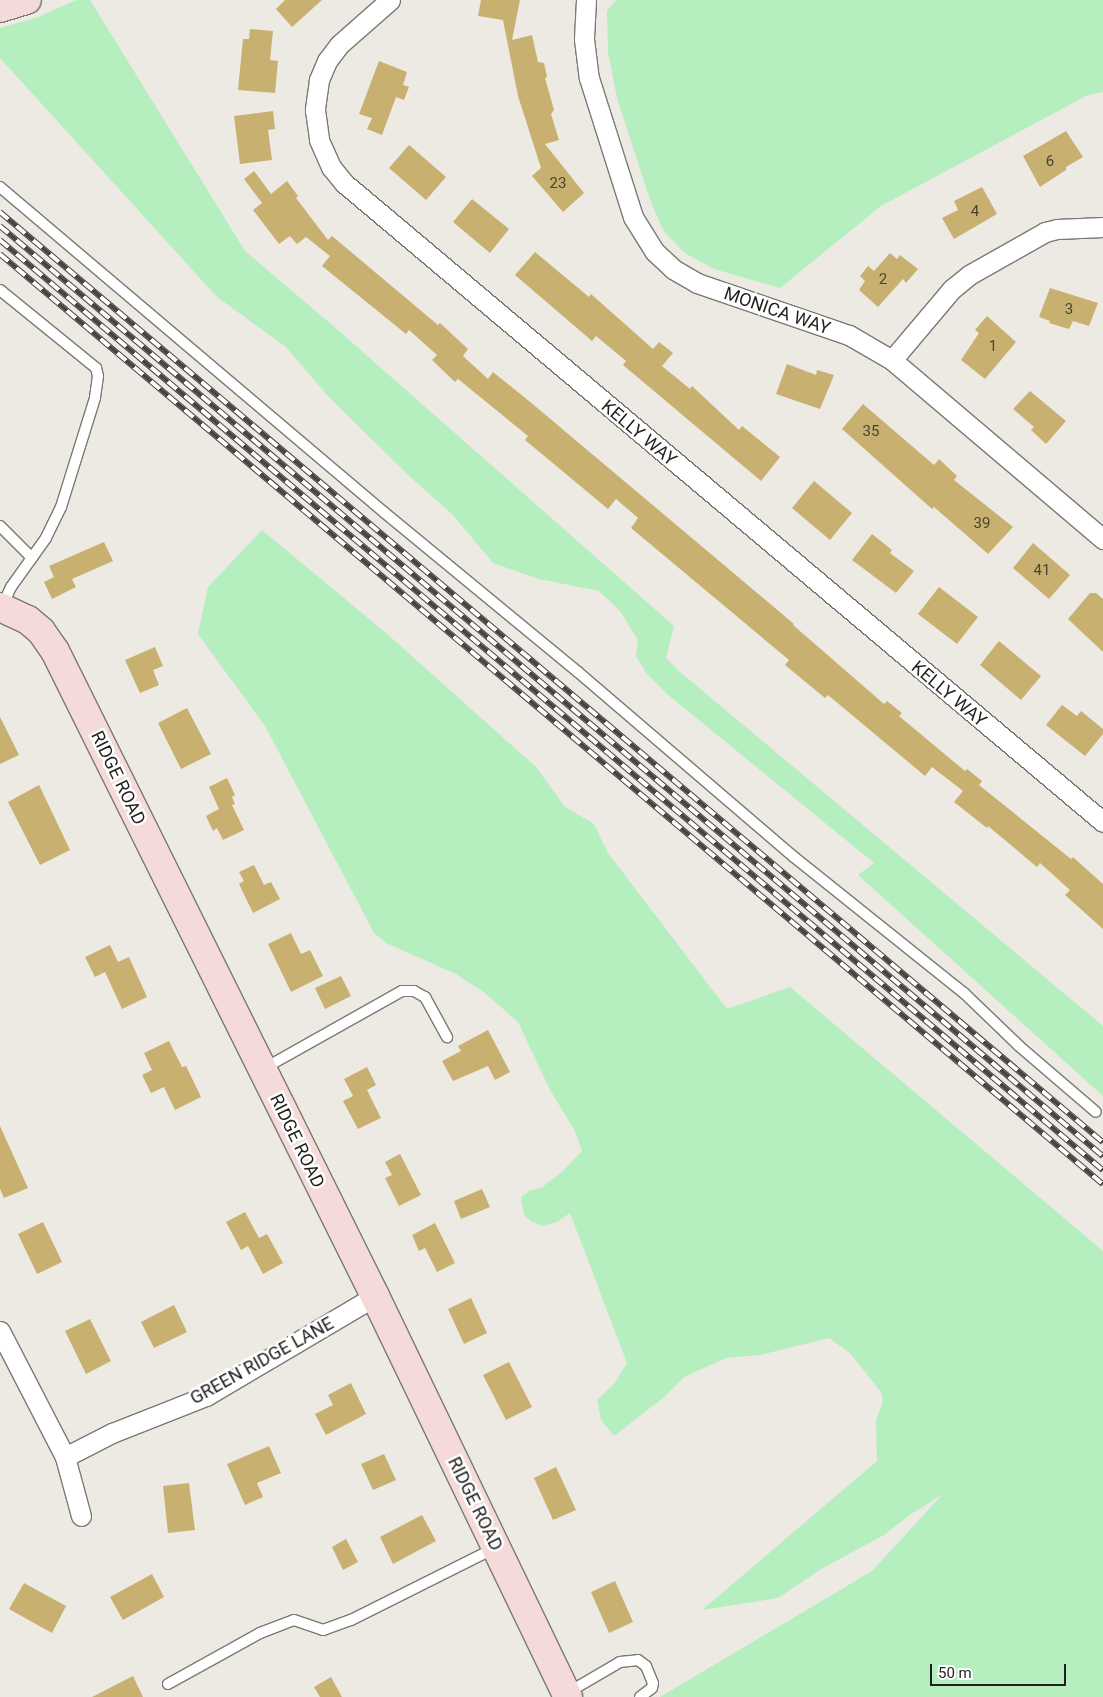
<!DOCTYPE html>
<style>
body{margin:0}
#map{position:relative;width:1103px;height:1697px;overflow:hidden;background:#edeae4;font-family:Roboto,sans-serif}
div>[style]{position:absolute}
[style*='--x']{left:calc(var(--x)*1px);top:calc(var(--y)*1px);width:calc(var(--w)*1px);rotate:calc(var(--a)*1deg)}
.green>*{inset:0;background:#b5eebf}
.building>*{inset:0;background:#c8b170}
.roads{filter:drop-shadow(1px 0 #7b7973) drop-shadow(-1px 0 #7b7973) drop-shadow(0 1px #7b7973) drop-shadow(0 -1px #7b7973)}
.lane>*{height:10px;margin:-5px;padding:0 5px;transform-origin:5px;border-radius:5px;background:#fff}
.street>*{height:19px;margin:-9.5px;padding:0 9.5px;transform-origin:9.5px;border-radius:9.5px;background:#fff}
.secondary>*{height:28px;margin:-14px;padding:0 14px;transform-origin:14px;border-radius:14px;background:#f4dad9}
.rail>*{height:5.5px;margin-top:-2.75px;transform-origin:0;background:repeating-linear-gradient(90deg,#fff 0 11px,#464542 0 22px);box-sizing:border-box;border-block:1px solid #464542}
span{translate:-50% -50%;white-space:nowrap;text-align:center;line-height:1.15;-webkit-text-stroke:5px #fff;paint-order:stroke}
.number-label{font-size:15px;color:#494431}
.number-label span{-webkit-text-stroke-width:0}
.street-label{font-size:18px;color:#1f1f1c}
.scale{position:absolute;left:930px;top:1664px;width:136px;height:22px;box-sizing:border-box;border:2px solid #1f1f1c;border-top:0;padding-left:6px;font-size:15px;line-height:18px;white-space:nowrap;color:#1f1f1c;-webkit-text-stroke:4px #fff;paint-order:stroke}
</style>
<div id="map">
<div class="green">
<div style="clip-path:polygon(76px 0,90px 0,245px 251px,331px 324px,674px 626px,666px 658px,680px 672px,1103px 1026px,1103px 1096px,858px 875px,874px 863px,667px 694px,647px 674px,636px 656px,638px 640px,620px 611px,599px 591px,539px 579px,493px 563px,453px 515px,407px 474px,327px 395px,286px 347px,217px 297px,0 58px,0 28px,36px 18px)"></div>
<div style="clip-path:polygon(616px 0,1103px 0,1103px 92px,1088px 95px,881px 206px,780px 288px,714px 269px,686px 254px,664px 232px,650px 200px,617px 98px,608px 52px,607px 11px)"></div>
<div style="clip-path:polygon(262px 530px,386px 633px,536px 767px,565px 807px,594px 824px,608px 853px,727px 1009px,790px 987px,1103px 1251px,1103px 1697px,660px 1697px,872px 1571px,942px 1495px,911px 1514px,884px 1535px,823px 1568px,778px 1598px,702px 1610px,877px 1461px,876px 1420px,883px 1401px,881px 1392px,850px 1353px,829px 1338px,760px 1355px,726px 1358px,684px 1377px,663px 1398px,614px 1436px,601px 1420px,597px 1400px,614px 1384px,627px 1363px,570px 1213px,557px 1222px,543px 1226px,532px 1222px,524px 1215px,521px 1197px,531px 1190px,541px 1188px,562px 1172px,582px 1151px,575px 1131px,550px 1090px,518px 1022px,485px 993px,456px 974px,386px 943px,374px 933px,265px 726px,198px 634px,208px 587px)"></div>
</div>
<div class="building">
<div style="clip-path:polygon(285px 0,322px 0,292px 27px,276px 9px)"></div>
<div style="clip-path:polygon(481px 0,520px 0,512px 40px,532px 35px,538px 62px,544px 63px,547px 77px,545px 78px,554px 110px,551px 114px,559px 140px,545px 144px,584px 193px,563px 212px,532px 176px,541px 168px,518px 96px,503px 20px,478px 16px)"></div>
<div style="clip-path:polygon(250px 29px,273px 31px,270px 60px,278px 61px,275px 93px,238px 90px,243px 39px,249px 39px)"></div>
<div style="clip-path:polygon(379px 61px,407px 72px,403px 85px,409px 87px,404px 100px,396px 97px,382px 135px,367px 129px,372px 118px,359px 114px)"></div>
<div style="clip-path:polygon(273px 111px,275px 129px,268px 130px,272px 160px,240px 164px,234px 116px)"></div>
<div style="clip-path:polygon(1066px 131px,1083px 157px,1066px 167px,1066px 170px,1040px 187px,1023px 156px)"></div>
<div style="clip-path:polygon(409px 145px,446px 177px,426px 200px,389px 168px)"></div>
<div style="clip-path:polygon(254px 171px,271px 194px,287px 181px,298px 196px,296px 198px,328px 240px,332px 236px,438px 325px,440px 323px,468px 349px,463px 356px,488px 379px,493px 372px,529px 401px,794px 624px,793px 625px,884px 704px,887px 701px,902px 713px,899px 716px,965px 771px,967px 769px,982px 781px,979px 785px,1071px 859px,1073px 857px,1103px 884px,1103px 929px,1065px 895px,1070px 890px,1040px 863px,1037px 867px,988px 826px,987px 828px,954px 802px,963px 791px,932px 767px,925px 776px,828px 695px,825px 698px,785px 665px,789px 660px,631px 528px,638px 518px,616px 499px,608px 509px,525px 440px,528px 436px,458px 379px,455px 382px,432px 360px,437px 355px,409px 330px,406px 334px,322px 266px,330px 256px,306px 237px,297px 244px,290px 236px,279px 244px,253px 210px,262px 203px,244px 179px)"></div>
<div style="clip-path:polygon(982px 187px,997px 214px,954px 239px,942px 218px,958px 210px,954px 201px)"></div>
<div style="clip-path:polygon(472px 199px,509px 229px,490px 253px,453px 222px)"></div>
<div style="clip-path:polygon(535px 252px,589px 297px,591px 294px,653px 349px,659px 342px,673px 353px,662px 366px,690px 389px,692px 386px,739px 430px,742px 426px,780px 457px,761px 481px,623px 365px,626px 361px,596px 336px,592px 341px,515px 275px)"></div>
<div style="clip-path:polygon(890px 253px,897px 259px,900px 255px,918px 269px,906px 283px,903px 279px,878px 307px,859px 290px,865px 281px,860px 276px,868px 266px,874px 271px)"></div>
<div style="clip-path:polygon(1050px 288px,1098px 303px,1089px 326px,1073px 321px,1069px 329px,1049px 323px,1050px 321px,1039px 317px)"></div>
<div style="clip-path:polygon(987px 316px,1016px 342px,985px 379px,961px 360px,979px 333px,975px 330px)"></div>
<div style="clip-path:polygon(787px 364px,816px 375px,817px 370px,834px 375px,820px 409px,776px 394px)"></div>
<div style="clip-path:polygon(1030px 391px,1066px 421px,1046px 444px,1031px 430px,1034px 427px,1013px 409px)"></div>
<div style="clip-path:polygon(863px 404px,934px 465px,939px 459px,957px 476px,954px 480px,1013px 527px,988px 554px,934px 507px,932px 509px,842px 429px)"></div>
<div style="clip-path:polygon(814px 481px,852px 513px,830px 540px,792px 508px)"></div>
<div style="clip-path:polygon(872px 534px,892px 550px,890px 553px,914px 571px,896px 593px,852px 560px)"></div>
<div style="clip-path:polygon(104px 542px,113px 561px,72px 579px,76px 587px,52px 599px,44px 582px,54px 577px,49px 566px)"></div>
<div style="clip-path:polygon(1033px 543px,1070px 575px,1049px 599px,1013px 568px)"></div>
<div style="clip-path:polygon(939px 587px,978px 617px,957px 644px,918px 614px)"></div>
<div style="clip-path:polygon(1090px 593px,1096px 593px,1103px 599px,1103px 652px,1068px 619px)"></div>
<div style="clip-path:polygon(999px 641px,1041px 676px,1021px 700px,980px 665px)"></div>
<div style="clip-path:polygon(155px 647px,163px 666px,153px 670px,159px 685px,140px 693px,125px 660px)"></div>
<div style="clip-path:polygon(1062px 705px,1077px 716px,1081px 711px,1103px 729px,1103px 734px,1085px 756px,1046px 725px)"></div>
<div style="clip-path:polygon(187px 708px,211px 754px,181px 769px,158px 723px)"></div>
<div style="clip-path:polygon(0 717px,19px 755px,0 764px)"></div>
<div style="clip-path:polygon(227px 778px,235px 795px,232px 797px,235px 804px,232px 805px,244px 830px,223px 840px,217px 828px,213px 831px,206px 816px,219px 809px,209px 787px)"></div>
<div style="clip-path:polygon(39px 785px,70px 850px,40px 865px,8px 802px)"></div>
<div style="clip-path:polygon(254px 865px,264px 885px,271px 882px,280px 899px,253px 913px,239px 884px,244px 881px,239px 872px)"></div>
<div style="clip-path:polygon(291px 933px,301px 954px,310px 950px,323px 976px,291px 992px,268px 944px)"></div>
<div style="clip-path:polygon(110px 945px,118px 962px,129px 957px,147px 997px,122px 1009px,105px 972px,95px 977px,85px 957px)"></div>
<div style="clip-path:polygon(341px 976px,351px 996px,325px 1009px,315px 988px)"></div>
<div style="clip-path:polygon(488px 1030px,510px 1072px,495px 1080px,488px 1066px,453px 1081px,442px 1061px,461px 1051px,458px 1046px)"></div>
<div style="clip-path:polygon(169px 1041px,182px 1067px,186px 1066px,201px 1097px,175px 1110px,164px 1087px,151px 1093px,142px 1075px,152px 1070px,144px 1053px)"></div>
<div style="clip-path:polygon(367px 1067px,376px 1085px,367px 1090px,381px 1118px,358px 1129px,343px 1101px,353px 1096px,344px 1079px)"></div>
<div style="clip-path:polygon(0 1126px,28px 1188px,4px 1198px,0 1189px)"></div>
<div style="clip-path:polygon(400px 1154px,421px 1195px,399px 1206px,385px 1178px,392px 1175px,385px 1162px)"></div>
<div style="clip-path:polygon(482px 1189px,490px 1207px,461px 1219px,454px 1201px)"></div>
<div style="clip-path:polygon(245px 1212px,259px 1238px,267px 1234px,283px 1263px,263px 1274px,248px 1246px,241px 1250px,226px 1222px)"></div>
<div style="clip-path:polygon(43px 1222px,62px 1262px,37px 1274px,18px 1234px)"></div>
<div style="clip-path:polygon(435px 1223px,455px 1263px,437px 1272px,425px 1248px,419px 1251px,412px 1235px)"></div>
<div style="clip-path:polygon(471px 1298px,487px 1333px,464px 1344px,448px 1309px)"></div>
<div style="clip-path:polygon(174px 1305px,187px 1332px,154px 1348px,141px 1322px)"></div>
<div style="clip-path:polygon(90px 1319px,111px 1361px,86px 1374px,65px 1331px)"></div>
<div style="clip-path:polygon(509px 1362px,532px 1407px,506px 1420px,483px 1375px)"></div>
<div style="clip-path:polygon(351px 1383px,366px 1414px,326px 1435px,315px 1414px,333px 1405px,328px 1395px)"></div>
<div style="clip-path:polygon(269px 1446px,281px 1473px,257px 1483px,263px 1497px,245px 1505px,227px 1464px)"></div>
<div style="clip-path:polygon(384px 1454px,396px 1480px,373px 1490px,361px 1464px)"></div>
<div style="clip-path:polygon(556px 1467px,576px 1510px,553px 1520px,534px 1478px)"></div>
<div style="clip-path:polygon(189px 1483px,195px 1530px,168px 1533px,163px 1486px)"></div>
<div style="clip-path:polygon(422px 1515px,436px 1541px,393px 1564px,380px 1537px)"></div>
<div style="clip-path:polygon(346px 1539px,358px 1562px,343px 1570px,332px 1547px)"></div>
<div style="clip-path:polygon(152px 1574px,164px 1597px,123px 1620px,110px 1597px)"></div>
<div style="clip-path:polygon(615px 1581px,633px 1622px,609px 1633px,591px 1592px)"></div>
<div style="clip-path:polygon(24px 1583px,66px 1606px,52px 1633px,9px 1609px)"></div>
<div style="clip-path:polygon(133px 1676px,143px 1697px,92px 1697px)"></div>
<div style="clip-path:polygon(331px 1677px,342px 1697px,320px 1697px,314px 1687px)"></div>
</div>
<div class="roads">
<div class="lane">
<div style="--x:0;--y:187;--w:504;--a:40.26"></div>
<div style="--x:385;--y:513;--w:250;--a:39.5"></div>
<div style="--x:578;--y:672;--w:284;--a:40.6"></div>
<div style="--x:794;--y:857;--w:218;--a:38.7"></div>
<div style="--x:964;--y:993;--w:76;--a:43.9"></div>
<div style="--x:1019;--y:1046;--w:101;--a:40.6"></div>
<div style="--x:0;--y:290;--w:124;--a:39.1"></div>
<div style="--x:96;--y:368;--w:8;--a:76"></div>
<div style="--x:98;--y:376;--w:22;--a:98"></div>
<div style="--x:95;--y:398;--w:114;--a:107.3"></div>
<div style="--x:61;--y:507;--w:34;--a:116"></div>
<div style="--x:46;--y:538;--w:60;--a:125.5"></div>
<div style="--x:11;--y:587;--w:21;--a:115"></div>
<div style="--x:0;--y:526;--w:45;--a:45"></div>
<div style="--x:263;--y:1069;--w:159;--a:-29.3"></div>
<div style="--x:402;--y:991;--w:12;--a:0"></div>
<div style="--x:414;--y:991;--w:13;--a:29"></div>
<div style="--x:425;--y:997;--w:46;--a:61.2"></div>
<div style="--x:168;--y:1684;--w:105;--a:-29"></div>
<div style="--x:260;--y:1633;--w:36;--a:-21"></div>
<div style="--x:294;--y:1620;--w:31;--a:19"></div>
<div style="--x:323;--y:1630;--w:30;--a:-20"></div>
<div style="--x:351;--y:1620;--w:161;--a:-26.6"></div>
<div style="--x:567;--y:1693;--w:61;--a:-30.3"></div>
<div style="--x:620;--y:1662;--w:18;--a:-6"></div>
<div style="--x:638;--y:1660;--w:10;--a:37"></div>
<div style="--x:646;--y:1666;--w:18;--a:68"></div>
<div style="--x:653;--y:1683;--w:5;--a:101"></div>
<div style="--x:652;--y:1688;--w:15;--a:143"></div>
</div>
<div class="street">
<div style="--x:390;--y:0;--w:68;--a:138.6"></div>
<div style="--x:339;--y:45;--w:20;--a:127"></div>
<div style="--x:327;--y:61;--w:21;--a:113"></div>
<div style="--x:319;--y:80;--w:30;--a:98"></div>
<div style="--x:315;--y:110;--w:30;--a:82"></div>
<div style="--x:319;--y:140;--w:30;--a:66"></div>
<div style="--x:331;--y:167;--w:21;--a:51"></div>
<div style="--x:344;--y:183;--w:992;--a:40.09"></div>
<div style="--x:586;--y:0;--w:39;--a:93"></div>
<div style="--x:584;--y:39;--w:39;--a:83"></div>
<div style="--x:589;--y:78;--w:146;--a:72.4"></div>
<div style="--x:633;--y:217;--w:40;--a:58"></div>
<div style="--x:654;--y:251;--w:26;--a:43"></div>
<div style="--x:673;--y:269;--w:28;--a:30"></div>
<div style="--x:697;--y:283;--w:161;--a:18.9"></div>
<div style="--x:849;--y:335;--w:50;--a:30.2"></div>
<div style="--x:892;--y:360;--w:277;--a:40.3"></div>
<div style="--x:892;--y:360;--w:93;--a:-49.8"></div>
<div style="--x:952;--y:289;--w:22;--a:-39"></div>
<div style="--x:969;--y:275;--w:87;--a:-29.5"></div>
<div style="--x:1045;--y:232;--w:12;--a:-14"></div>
<div style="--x:1057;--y:229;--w:46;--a:-2.5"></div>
<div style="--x:0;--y:1331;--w:142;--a:62.7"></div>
<div style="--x:65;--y:1457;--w:61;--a:74.8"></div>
<div style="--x:65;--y:1457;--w:53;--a:-27.1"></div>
<div style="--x:112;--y:1433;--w:101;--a:-21.5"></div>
<div style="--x:206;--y:1396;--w:196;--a:-30.6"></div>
</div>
<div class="secondary">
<div style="--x:0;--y:8;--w:28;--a:-17"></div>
<div style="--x:0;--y:607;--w:31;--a:25"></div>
<div style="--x:28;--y:620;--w:17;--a:40"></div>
<div style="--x:41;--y:631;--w:24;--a:55"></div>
<div style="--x:55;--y:651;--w:720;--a:63.61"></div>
<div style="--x:375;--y:1296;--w:445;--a:64.3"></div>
</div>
</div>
<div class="rail">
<div style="--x:0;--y:212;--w:1443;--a:40.14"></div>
<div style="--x:0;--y:226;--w:1443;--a:40.14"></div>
<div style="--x:0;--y:240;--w:1443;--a:40.14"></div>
<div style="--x:0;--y:254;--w:1443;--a:40.14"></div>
</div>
<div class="number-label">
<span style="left:1050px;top:162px">6</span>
<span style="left:558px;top:184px">23</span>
<span style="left:975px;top:212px">4</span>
<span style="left:883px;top:280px">2</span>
<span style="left:1069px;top:310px">3</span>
<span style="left:993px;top:347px">1</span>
<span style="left:871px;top:432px">35</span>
<span style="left:982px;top:524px">39</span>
<span style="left:1042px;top:571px">41</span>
</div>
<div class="street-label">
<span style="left:777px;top:311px;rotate:19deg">MONICA WAY</span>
<span style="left:639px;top:433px;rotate:40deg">KELLY WAY</span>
<span style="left:949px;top:694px;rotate:40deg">KELLY WAY</span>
<span style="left:118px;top:778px;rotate:64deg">RIDGE ROAD</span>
<span style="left:297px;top:1141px;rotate:64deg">RIDGE ROAD</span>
<span style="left:262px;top:1361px;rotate:-29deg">GREEN RIDGE LANE</span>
<span style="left:475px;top:1504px;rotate:64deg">RIDGE ROAD</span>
</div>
<div class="scale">50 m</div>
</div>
